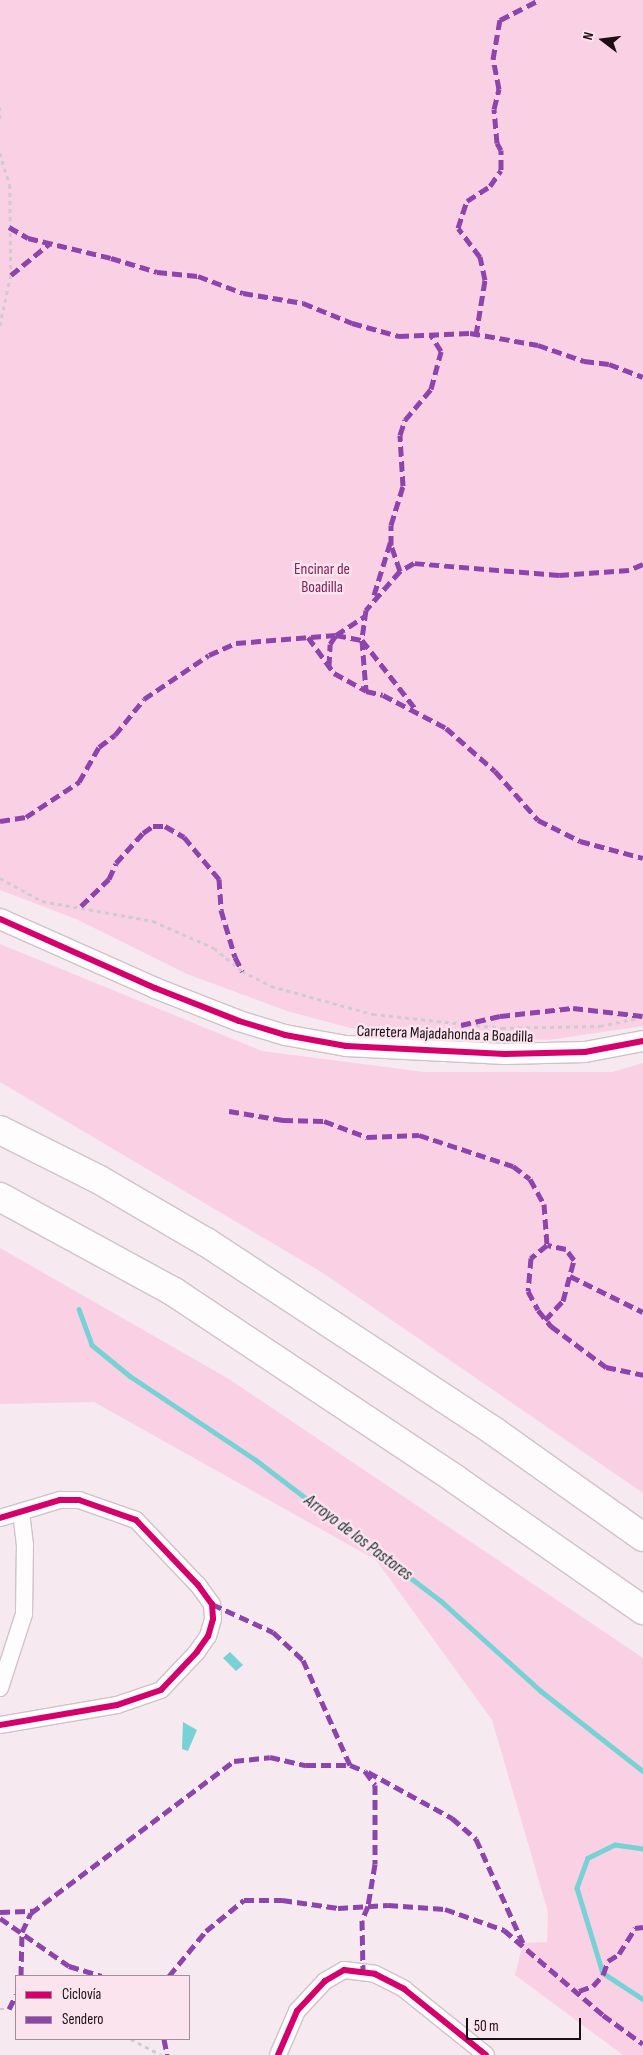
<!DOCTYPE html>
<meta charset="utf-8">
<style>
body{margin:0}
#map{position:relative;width:643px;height:2055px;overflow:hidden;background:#f6e9ef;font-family:"Sofia Sans Condensed",sans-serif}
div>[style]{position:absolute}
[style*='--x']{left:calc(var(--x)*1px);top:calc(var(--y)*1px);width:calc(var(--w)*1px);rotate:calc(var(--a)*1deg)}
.green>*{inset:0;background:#fad1e4}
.water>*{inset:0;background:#77d2d5}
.stream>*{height:4.5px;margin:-2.25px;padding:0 2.25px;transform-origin:2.25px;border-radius:2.25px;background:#77d2d5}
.path>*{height:2.5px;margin-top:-1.25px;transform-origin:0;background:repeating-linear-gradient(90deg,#d0ccce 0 4px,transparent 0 8px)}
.roads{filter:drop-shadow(1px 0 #d0c3c8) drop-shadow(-1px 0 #d0c3c8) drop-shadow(0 1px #d0c3c8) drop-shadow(0 -1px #d0c3c8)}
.minor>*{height:16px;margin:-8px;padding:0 8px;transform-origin:8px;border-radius:8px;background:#fefcfd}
.tertiary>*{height:20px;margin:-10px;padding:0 10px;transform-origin:10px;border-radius:10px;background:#fefcfd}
.motorway>*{height:28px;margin:-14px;padding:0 14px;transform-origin:14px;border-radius:14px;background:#fefcfd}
.quiet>*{height:5px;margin-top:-2.5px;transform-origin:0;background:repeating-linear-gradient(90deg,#8e44ad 0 10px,transparent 0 15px)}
.cycleway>*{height:6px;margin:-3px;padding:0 3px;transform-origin:3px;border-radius:3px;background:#d6006c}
span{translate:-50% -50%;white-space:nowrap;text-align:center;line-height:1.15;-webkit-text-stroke:5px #fbe4ee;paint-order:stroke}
.park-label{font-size:16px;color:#812059}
.street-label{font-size:16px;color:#1b0e15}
.water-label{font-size:18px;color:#1e3535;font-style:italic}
.legend{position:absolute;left:15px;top:1975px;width:175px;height:65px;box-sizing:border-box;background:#fbe4ee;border:1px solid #a18e97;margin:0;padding:6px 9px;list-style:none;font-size:15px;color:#1b0e15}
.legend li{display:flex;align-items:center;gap:10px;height:25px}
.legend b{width:25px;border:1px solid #a18e97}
.north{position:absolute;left:578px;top:15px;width:50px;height:50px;-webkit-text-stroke:4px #fbe4ee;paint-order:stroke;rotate:285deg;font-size:14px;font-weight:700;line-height:20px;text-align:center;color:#1b0e15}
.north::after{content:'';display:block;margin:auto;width:18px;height:22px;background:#1b0e15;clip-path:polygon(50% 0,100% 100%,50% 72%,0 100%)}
.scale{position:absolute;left:466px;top:2018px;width:115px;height:22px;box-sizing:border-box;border:2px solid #1b0e15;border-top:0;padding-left:6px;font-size:15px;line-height:18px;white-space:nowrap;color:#1b0e15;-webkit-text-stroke:4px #fbe4ee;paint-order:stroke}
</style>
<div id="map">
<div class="green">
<div style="clip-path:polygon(0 0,643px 0,643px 1026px,549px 1040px,442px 1037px,350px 1028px,287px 1011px,187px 974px,76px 919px,0 890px)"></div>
<div style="clip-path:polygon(0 944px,262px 1051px,424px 1072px,612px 1072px,643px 1063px,643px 1493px,323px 1273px,0 1082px)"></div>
<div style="clip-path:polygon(0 1248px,229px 1379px,643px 1658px,643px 2055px,623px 2055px,515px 1975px,523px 1943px,547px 1942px,548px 1912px,492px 1720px,376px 1560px,94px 1402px,0 1404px)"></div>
</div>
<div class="water">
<div style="clip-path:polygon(230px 1652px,243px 1665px,236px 1671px,223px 1658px)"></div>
<div style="clip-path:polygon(183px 1722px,197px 1730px,188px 1751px,182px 1749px)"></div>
</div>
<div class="stream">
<div style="--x:79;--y:1309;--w:38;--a:70"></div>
<div style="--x:92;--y:1345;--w:49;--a:39.2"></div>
<div style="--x:130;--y:1376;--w:151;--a:33.7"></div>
<div style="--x:256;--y:1460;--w:233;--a:37.3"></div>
<div style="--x:441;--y:1601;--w:135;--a:42"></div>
<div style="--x:541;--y:1691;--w:130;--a:38.1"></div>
<div style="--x:643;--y:1849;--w:28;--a:-172"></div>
<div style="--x:615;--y:1845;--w:30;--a:154"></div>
<div style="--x:588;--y:1858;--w:32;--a:110"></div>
<div style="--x:577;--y:1888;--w:89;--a:73"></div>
<div style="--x:603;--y:1973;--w:48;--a:33"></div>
</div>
<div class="path">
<div style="--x:0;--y:107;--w:16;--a:90"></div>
<div style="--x:0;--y:153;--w:34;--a:73"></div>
<div style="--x:10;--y:185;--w:90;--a:89.4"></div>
<div style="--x:11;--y:275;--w:52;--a:102.2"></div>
<div style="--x:0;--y:878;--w:48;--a:28.7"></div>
<div style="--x:42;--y:901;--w:113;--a:10.2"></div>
<div style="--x:153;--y:921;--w:67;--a:23.9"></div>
<div style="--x:214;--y:948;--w:36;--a:39"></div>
<div style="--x:242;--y:971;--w:33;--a:27"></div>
<div style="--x:271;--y:986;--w:106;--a:15.4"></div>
<div style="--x:373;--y:1014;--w:130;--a:6.2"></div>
<div style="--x:502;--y:1028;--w:98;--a:-1.2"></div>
<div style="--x:600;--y:1026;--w:44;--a:-11.8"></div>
<div style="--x:0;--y:2009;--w:16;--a:0"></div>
<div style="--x:131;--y:2039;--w:34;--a:28"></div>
</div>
<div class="roads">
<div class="minor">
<div style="--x:0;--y:1518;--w:63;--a:-16.7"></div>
<div style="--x:60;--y:1500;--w:19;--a:0"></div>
<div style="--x:79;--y:1500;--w:60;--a:19.3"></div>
<div style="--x:136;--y:1520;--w:90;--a:46.4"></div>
<div style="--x:198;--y:1585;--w:24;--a:54"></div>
<div style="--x:212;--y:1604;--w:15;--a:86"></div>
<div style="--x:213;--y:1619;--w:18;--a:106"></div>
<div style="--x:208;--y:1636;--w:19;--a:125"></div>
<div style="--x:197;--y:1652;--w:52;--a:133.5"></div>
<div style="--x:161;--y:1690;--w:46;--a:161.2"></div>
<div style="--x:117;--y:1705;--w:119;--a:170.3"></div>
<div style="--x:0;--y:1688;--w:78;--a:-72"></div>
<div style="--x:24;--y:1614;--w:69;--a:-89.2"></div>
<div style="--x:25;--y:1545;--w:32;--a:-97"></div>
<div style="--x:278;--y:2055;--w:48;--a:-66.6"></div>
<div style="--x:297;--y:2011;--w:41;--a:-47"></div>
<div style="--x:325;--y:1981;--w:22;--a:-30"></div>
<div style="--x:344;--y:1970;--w:31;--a:7"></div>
<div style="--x:375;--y:1974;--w:33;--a:27"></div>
<div style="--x:404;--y:1989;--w:105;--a:38.8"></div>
</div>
<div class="tertiary">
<div style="--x:0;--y:919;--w:170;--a:24"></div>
<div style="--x:155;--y:988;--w:90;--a:21.4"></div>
<div style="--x:239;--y:1021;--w:48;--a:16.9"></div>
<div style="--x:285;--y:1035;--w:62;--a:10.2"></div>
<div style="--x:346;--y:1046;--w:159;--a:2.9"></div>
<div style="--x:505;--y:1054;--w:80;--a:-1.4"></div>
<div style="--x:585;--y:1052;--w:59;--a:-10.7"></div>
</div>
<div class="motorway">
<div style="--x:0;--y:1130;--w:110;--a:26.6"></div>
<div style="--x:98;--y:1179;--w:125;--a:30.3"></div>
<div style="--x:206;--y:1242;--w:346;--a:33.3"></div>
<div style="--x:495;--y:1432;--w:181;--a:35.4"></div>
<div style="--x:0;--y:1197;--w:198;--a:28.6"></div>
<div style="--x:174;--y:1292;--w:338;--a:33.6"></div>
<div style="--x:455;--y:1479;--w:229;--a:34.9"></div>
</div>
</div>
<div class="quiet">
<div style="--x:9;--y:227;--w:22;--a:30"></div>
<div style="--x:28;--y:238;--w:85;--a:13.5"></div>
<div style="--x:111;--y:258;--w:48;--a:16.9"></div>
<div style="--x:157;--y:272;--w:41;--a:5.6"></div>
<div style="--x:198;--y:276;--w:48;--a:20.7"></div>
<div style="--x:243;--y:293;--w:61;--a:9.5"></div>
<div style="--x:303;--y:303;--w:53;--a:22.2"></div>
<div style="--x:352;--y:323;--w:49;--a:15.5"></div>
<div style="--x:399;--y:336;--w:71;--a:-2.4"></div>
<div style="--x:470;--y:333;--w:69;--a:10"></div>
<div style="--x:538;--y:345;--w:49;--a:19.2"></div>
<div style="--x:584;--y:361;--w:25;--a:7"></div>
<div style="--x:609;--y:364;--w:36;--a:21"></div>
<div style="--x:11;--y:275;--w:49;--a:-39.2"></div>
<div style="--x:476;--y:335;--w:56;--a:-80.7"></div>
<div style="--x:485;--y:280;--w:24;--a:-102"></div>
<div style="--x:480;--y:257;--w:36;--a:-127"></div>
<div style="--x:458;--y:228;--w:28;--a:-72"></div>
<div style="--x:467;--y:201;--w:27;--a:-33"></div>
<div style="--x:490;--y:186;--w:19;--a:-55"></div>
<div style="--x:501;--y:170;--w:20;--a:-90"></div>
<div style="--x:501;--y:150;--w:8;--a:-120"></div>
<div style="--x:497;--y:143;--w:34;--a:-95"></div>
<div style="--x:494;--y:109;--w:21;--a:-76"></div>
<div style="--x:499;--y:89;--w:31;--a:-101"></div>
<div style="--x:493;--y:59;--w:40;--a:-80"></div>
<div style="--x:500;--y:20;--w:44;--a:-27.1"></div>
<div style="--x:643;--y:564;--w:15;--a:157"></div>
<div style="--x:629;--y:570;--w:70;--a:175.9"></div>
<div style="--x:559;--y:575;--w:145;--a:-175.3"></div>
<div style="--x:414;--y:563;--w:16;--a:150"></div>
<div style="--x:400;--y:571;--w:52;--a:131.1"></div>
<div style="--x:366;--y:610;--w:30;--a:98"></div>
<div style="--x:362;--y:640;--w:51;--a:85.5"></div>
<div style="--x:366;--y:691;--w:17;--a:13"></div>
<div style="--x:383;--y:695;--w:71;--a:27.6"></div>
<div style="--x:446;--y:728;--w:65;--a:41.3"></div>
<div style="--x:495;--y:771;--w:65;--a:48.7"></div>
<div style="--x:538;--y:820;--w:47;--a:26.6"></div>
<div style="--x:580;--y:841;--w:65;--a:15.1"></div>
<div style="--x:400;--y:571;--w:28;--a:-109"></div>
<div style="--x:391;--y:545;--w:20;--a:-90"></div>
<div style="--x:391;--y:525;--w:41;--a:-72.9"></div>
<div style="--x:403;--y:486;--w:51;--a:-93.4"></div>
<div style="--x:400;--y:435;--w:16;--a:-72"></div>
<div style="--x:405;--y:420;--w:40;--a:-50"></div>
<div style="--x:431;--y:389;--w:39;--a:-75"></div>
<div style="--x:441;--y:351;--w:19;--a:-122"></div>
<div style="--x:374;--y:595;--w:58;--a:-72.8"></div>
<div style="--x:308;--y:637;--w:44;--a:54.2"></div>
<div style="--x:334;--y:673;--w:37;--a:29"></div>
<div style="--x:329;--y:666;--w:22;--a:-87"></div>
<div style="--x:330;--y:644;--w:11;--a:-56"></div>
<div style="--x:336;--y:635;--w:26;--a:11"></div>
<div style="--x:362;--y:640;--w:90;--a:52.2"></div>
<div style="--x:0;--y:821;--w:26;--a:-9"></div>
<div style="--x:26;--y:817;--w:64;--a:-33.4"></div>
<div style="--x:79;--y:782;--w:40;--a:-60.3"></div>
<div style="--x:99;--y:747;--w:20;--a:-37"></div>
<div style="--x:115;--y:735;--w:46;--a:-51.1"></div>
<div style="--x:144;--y:699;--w:78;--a:-34.1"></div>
<div style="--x:209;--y:655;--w:30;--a:-24"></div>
<div style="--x:236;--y:643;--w:100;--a:-4.6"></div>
<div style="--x:336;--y:635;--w:35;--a:-33"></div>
<div style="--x:81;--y:906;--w:39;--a:-44"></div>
<div style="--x:109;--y:879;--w:17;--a:-66"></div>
<div style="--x:116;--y:863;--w:40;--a:-48"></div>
<div style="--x:143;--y:833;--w:12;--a:-35"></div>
<div style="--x:153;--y:826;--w:12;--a:0"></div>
<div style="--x:165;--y:826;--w:22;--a:30"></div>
<div style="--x:184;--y:837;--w:55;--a:50.2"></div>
<div style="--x:219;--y:879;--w:31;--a:86"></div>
<div style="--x:221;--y:910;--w:49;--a:73.4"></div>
<div style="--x:235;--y:957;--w:16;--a:63"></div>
<div style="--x:461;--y:1025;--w:40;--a:-13"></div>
<div style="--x:500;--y:1016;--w:73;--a:-6.3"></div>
<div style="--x:573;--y:1008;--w:70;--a:6.5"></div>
<div style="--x:229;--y:1111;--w:55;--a:9.5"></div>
<div style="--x:283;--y:1120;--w:41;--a:1.4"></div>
<div style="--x:324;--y:1121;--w:46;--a:20.4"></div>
<div style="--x:367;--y:1137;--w:52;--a:-2.2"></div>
<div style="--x:419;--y:1135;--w:99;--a:18.3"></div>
<div style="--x:513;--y:1166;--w:21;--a:37"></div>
<div style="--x:530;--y:1179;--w:29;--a:61"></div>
<div style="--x:544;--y:1204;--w:41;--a:85.8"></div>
<div style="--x:570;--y:1276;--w:81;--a:26.3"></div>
<div style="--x:545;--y:1320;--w:26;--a:-47"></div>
<div style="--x:563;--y:1301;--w:42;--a:-75"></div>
<div style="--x:574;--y:1260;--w:14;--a:-126"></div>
<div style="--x:566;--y:1249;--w:19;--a:-168"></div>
<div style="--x:547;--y:1245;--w:21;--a:141"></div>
<div style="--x:531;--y:1258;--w:33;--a:95"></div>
<div style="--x:528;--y:1291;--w:21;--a:62"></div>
<div style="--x:538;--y:1310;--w:21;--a:51"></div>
<div style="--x:551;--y:1326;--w:69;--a:36.7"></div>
<div style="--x:606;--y:1367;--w:38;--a:12"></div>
<div style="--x:212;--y:1604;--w:67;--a:24.7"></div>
<div style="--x:273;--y:1632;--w:41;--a:43"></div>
<div style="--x:303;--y:1660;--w:115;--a:65.9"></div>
<div style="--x:350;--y:1765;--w:16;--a:22"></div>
<div style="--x:365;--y:1771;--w:17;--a:54"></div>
<div style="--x:375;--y:1785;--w:79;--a:90"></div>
<div style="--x:375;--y:1864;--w:43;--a:99.5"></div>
<div style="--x:368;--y:1906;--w:15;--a:113"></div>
<div style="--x:362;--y:1920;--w:52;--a:88.9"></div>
<div style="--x:368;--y:1772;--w:96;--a:28.7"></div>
<div style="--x:452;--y:1818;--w:32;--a:41"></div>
<div style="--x:476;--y:1839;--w:114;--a:65.7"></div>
<div style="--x:0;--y:1912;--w:34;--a:-2"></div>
<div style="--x:0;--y:1918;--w:84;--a:34.8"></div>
<div style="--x:69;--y:1966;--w:34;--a:17"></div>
<div style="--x:21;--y:1976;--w:44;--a:-88.7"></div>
<div style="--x:22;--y:1932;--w:21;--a:-65"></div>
<div style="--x:31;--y:1913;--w:254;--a:-36.8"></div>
<div style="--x:234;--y:1761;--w:36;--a:-6"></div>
<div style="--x:270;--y:1757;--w:37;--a:13"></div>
<div style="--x:306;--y:1765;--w:44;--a:0"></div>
<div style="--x:169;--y:1976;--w:58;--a:-50.6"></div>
<div style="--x:206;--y:1931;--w:49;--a:-39.2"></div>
<div style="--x:244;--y:1900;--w:38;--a:0"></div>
<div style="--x:282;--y:1900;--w:57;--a:8.1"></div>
<div style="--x:338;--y:1908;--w:50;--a:-3.4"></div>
<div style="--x:388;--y:1905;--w:57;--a:4"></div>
<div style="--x:445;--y:1909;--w:63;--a:19.6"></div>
<div style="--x:504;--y:1930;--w:130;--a:40.6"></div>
<div style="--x:603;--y:2015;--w:49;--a:35.9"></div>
<div style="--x:579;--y:1991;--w:15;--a:-20"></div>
<div style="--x:593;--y:1986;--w:15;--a:-48"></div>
<div style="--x:603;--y:1975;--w:15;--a:-70"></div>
<div style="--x:608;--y:1961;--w:13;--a:-32"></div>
<div style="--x:619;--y:1954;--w:31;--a:-58"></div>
<div style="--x:635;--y:1928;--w:8;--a:-7"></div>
<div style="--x:9;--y:2009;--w:16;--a:-63"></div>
<div style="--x:164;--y:2039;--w:16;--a:79"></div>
</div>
<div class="cycleway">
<div style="--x:0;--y:919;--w:170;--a:24"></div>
<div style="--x:155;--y:988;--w:90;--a:21.4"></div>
<div style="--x:239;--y:1021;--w:48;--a:16.9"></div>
<div style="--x:285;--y:1035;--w:62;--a:10.2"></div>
<div style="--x:346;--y:1046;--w:159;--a:2.9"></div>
<div style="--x:505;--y:1054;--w:80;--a:-1.4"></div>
<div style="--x:585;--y:1052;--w:59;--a:-10.7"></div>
<div style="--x:0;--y:1518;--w:63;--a:-16.7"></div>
<div style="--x:60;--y:1500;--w:19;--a:0"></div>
<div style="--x:79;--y:1500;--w:60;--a:19.3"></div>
<div style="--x:136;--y:1520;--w:90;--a:46.4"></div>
<div style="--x:198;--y:1585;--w:24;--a:54"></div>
<div style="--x:212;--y:1604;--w:15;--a:86"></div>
<div style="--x:213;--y:1619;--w:18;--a:106"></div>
<div style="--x:208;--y:1636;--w:19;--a:125"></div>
<div style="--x:197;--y:1652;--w:52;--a:133.5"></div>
<div style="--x:161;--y:1690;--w:46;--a:161.2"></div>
<div style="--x:117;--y:1705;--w:119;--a:170.3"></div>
<div style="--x:278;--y:2055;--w:48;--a:-66.6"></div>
<div style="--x:297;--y:2011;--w:41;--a:-47"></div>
<div style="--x:325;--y:1981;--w:22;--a:-30"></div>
<div style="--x:344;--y:1970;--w:31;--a:7"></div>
<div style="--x:375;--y:1974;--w:33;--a:27"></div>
<div style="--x:404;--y:1989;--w:105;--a:38.8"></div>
</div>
<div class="park-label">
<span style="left:322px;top:579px">Encinar de<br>Boadilla</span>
</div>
<div class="street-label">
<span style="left:445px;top:1035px;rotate:2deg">Carretera Majadahonda a Boadilla</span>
</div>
<div class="water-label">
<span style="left:358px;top:1538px;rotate:37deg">Arroyo de los Pastores</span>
</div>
<ul class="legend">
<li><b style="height:6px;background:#d6006c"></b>Ciclovía</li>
<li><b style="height:6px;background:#8e44ad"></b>Sendero</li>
</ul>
<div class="north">N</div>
<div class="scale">50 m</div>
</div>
